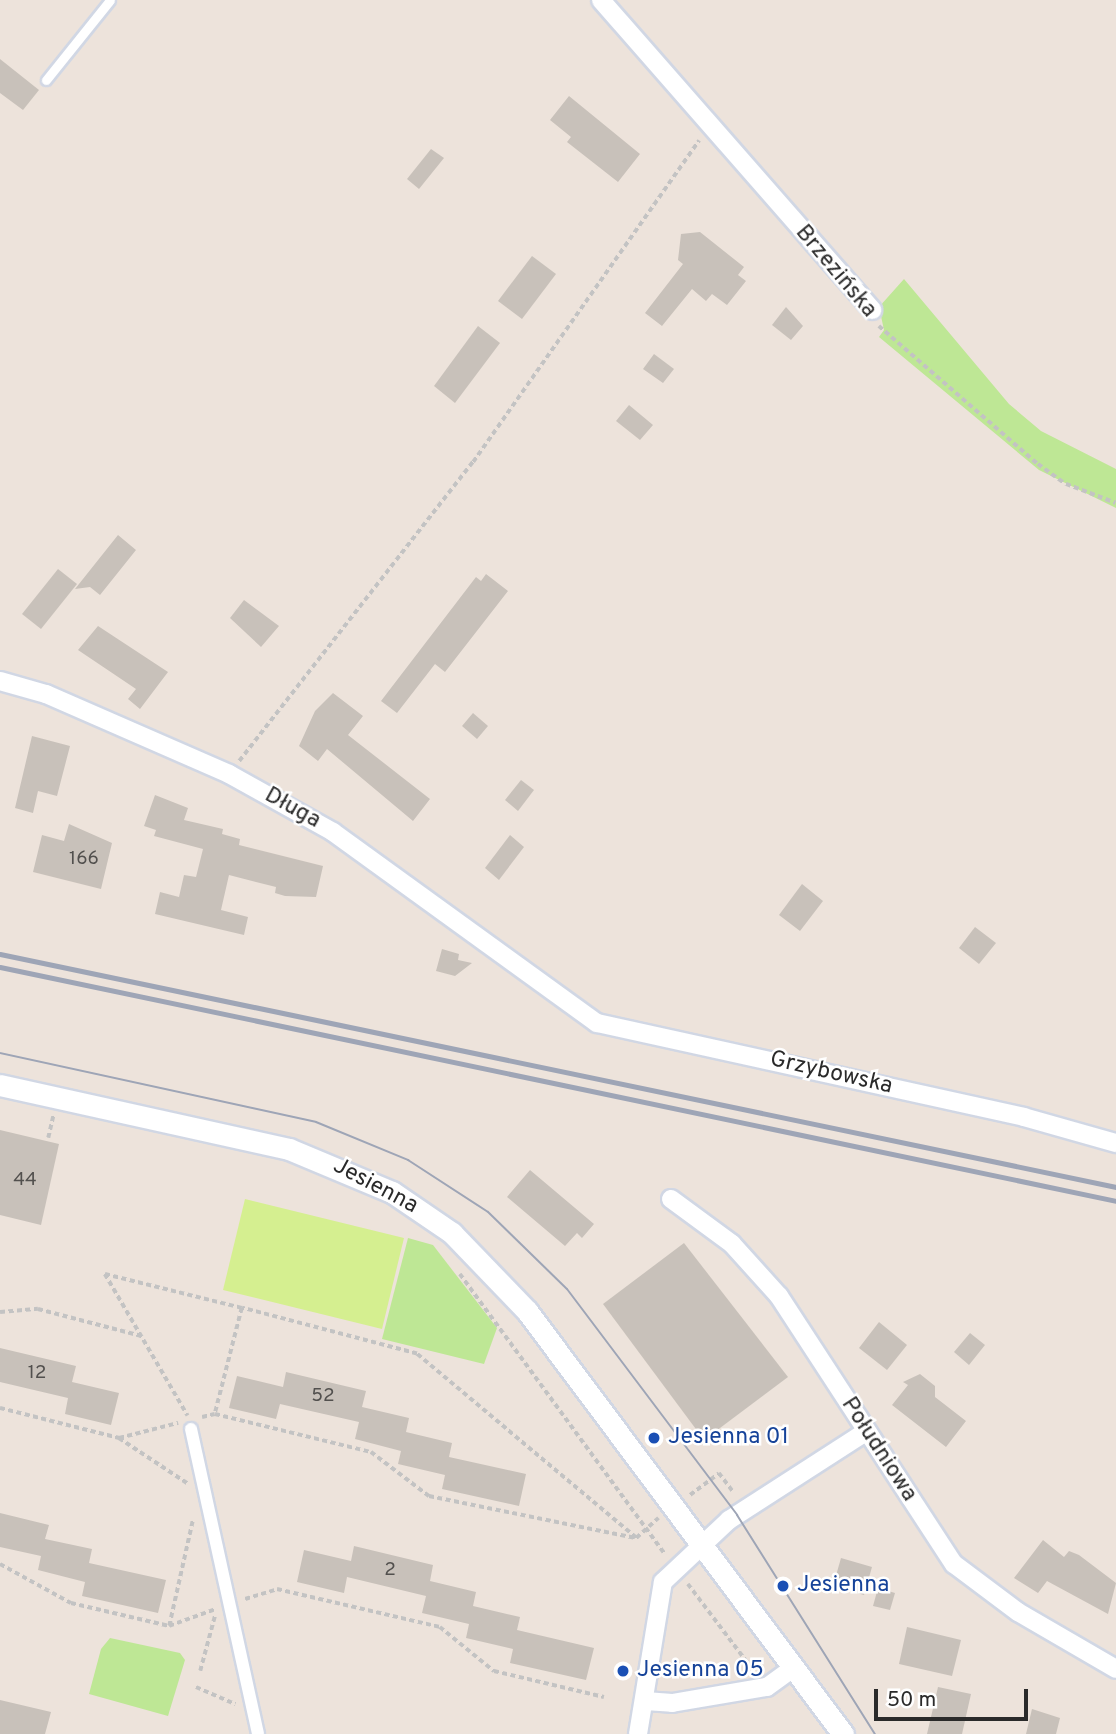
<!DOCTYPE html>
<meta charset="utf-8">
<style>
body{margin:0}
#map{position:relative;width:1116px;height:1734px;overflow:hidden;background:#ede3db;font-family:Overpass,sans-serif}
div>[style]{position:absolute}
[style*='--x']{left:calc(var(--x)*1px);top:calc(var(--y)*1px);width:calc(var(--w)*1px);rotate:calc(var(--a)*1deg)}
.green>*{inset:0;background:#bee795}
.pitch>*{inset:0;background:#d5ef90}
.building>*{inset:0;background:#c8c1ba}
.path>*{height:3.5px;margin-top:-1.75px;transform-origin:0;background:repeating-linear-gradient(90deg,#c3c3c3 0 5px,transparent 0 8.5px)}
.roads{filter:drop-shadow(2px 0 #d1d7e4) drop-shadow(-2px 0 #d1d7e4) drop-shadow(0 2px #d1d7e4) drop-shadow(0 -2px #d1d7e4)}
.service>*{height:9px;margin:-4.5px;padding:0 4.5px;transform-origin:4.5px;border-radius:4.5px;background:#fff}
.pedestrian>*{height:12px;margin:-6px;padding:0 6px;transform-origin:6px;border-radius:6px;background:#fff}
.minor>*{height:18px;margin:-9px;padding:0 9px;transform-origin:9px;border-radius:9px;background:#fff}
.tertiary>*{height:21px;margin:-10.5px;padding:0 10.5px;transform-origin:10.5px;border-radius:10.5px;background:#fff}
.tram>*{height:2px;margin:-1px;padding:0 1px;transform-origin:1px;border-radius:1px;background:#9ea5b6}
.rail>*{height:5px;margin:-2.5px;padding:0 2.5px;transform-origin:2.5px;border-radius:2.5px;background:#9ea5b6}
.dots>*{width:19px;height:19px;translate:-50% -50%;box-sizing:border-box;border:4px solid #fff;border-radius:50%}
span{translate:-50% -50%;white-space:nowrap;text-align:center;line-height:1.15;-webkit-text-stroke:5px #fff;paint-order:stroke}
.number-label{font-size:19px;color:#52504e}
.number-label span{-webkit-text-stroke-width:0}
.street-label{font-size:23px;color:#2a2a2a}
.transit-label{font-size:23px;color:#164399}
.left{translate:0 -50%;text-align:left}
.scale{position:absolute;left:874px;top:1689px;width:154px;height:32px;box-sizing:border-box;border:4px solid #2a2a2a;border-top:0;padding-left:9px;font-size:21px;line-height:24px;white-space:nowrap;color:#2a2a2a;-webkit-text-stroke:5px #fff;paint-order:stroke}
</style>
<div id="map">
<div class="green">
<div style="clip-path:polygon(904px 279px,1009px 404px,1041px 431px,1116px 469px,1116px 508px,1039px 470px,879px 337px,884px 330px,879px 307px)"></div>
<div style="clip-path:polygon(408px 1238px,433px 1245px,497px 1328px,484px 1364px,382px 1339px)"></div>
<div style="clip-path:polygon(110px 1638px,180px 1653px,185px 1660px,168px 1716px,89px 1694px,101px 1649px)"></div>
</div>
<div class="pitch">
<div style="clip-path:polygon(245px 1199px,404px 1238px,382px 1329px,223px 1290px)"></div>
</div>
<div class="building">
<div style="clip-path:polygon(0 59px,39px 90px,23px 110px,0 93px)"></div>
<div style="clip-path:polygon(569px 96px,640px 154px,618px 182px,567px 142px,571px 137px,550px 120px)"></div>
<div style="clip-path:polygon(431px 149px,444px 158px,419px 189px,407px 179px)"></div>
<div style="clip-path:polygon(700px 232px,744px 267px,738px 275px,746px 281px,727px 305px,712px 294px,706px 301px,692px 289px,662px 326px,645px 313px,683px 264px,678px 260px,681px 234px)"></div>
<div style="clip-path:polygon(532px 256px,556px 274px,522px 319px,498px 301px)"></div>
<div style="clip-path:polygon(786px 307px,803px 326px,791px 340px,772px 325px)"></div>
<div style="clip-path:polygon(478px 326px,500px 343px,455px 403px,434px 386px)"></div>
<div style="clip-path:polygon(654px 354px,674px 369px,663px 383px,643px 369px)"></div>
<div style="clip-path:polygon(629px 405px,653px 425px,640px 440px,616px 421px)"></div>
<div style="clip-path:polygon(118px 535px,136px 550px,100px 595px,90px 587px,75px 589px)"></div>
<div style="clip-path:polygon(58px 569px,77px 584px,41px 629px,22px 614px)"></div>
<div style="clip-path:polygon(486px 574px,508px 591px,445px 672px,435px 664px,397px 713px,381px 701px,476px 577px,481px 581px)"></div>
<div style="clip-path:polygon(244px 600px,279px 626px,261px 647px,230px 618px)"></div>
<div style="clip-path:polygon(98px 626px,168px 672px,140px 709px,128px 699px,136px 689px,78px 650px)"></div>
<div style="clip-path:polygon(333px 693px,363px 716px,348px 735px,430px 799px,413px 821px,327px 749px,318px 761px,299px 746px,315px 711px)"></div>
<div style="clip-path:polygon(473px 713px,488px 726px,477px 739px,462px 726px)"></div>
<div style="clip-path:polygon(32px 736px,70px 746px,57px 796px,38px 791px,33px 813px,15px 808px)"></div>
<div style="clip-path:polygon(521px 780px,534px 790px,518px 811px,505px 800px)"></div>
<div style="clip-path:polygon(155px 795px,188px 808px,184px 820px,223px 829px,222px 834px,240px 839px,239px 845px,323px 866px,316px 897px,285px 896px,275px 893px,276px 887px,229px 875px,221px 910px,248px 917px,244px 935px,155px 914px,160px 892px,179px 897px,184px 875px,196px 877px,203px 849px,154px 836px,156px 830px,144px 826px)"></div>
<div style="clip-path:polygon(69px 824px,112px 843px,101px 889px,33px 872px,42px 835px,64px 841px)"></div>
<div style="clip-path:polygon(510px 835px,524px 847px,499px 880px,485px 868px)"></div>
<div style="clip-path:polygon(802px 884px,823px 901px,800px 931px,779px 915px)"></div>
<div style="clip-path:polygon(975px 927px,996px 943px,979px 964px,959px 948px)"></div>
<div style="clip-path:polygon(442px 949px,459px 954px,458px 960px,472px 963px,455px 976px,436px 971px)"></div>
<div style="clip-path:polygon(0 1130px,59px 1144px,41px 1225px,0 1215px)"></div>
<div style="clip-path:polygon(530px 1170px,594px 1224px,582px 1238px,577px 1233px,565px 1246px,507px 1197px)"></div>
<div style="clip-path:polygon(684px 1243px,788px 1377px,704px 1440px,603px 1304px)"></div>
<div style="clip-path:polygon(879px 1322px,907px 1345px,887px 1370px,859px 1348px)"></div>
<div style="clip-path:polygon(970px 1333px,985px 1345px,969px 1365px,954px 1352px)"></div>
<div style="clip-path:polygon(0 1348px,76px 1366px,72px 1382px,119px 1393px,111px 1425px,65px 1414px,68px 1398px,0 1382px)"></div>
<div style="clip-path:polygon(286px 1372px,366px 1391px,362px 1407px,409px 1418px,406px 1432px,452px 1443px,449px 1457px,526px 1474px,519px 1506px,442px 1489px,445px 1475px,398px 1464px,401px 1451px,355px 1439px,359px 1422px,280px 1404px,276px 1419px,229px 1408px,237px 1376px,283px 1387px)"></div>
<div style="clip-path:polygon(920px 1374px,935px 1386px,935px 1397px,966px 1421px,946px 1447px,892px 1405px,908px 1385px,903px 1382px)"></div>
<div style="clip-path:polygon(0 1513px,49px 1525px,45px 1539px,92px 1549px,89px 1563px,166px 1580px,158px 1613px,82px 1596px,85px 1582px,38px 1570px,41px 1556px,0 1547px)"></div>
<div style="clip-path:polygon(1043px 1540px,1064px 1557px,1069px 1551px,1079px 1555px,1116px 1583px,1108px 1614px,1047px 1581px,1038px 1593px,1014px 1578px)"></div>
<div style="clip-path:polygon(354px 1546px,433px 1565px,430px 1581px,476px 1592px,473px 1606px,520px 1617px,517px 1630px,594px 1648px,586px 1680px,510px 1663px,513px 1649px,466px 1638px,469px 1624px,422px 1613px,426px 1596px,347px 1577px,344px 1593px,297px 1582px,304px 1550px,351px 1561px)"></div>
<div style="clip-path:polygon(841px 1558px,872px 1567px,864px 1595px,833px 1586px)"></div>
<div style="clip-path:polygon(878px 1588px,895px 1593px,890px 1610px,873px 1606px)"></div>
<div style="clip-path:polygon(907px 1627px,961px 1640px,952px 1676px,899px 1664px)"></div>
<div style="clip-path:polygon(938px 1687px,971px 1694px,962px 1734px,927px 1734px)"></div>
<div style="clip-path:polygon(0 1700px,51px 1712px,45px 1734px,0 1734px)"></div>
<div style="clip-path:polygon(1032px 1709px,1060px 1718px,1056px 1734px,1026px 1734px)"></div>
</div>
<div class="path">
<div style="--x:879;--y:326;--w:211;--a:41"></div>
<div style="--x:1038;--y:464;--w:34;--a:36"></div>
<div style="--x:1066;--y:484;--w:53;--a:20.8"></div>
<div style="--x:239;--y:761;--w:380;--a:-52"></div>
<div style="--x:473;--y:462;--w:393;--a:-54.9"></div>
<div style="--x:48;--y:1138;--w:23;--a:-77"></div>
<div style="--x:105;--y:1274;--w:164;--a:59.7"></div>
<div style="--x:105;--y:1274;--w:141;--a:13.9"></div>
<div style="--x:460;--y:1274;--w:348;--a:53.8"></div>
<div style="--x:0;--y:1312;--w:38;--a:-5"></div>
<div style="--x:38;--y:1309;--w:107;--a:14.6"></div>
<div style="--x:0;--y:1408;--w:123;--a:14.1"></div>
<div style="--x:119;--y:1438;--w:82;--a:33.5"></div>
<div style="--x:202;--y:1417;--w:13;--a:-13"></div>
<div style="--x:215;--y:1414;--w:161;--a:13.7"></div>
<div style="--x:371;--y:1452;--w:73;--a:37.2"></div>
<div style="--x:429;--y:1496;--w:211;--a:11.5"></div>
<div style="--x:636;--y:1538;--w:286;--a:-140"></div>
<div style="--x:417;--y:1354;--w:181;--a:-165.3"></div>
<div style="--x:242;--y:1308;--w:109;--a:104.3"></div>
<div style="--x:119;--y:1438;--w:61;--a:-14.3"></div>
<div style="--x:690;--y:1495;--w:36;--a:-37"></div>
<div style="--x:719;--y:1473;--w:25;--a:53"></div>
<div style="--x:636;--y:1538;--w:30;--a:-42"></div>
<div style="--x:0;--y:1564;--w:81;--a:28.8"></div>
<div style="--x:71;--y:1603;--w:101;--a:13.2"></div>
<div style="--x:169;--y:1626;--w:50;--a:-19.9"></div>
<div style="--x:688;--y:1584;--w:108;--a:52.9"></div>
<div style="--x:245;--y:1599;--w:34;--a:-17"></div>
<div style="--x:277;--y:1589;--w:167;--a:13.1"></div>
<div style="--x:440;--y:1627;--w:70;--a:39.2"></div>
<div style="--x:494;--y:1671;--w:113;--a:13.3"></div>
<div style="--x:169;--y:1626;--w:110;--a:-77.4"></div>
<div style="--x:200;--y:1671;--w:58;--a:-75"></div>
<div style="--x:196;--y:1687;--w:43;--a:23.6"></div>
</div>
<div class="roads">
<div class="service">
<div style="--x:46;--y:80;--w:102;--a:-51.3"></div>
</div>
<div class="pedestrian">
<div style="--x:191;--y:1429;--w:312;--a:77.6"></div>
</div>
<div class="minor">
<div style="--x:601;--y:0;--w:412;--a:48.8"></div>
<div style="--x:0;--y:681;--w:48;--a:15.8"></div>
<div style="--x:46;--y:694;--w:200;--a:23.6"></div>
<div style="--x:229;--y:774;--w:119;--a:29.1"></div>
<div style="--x:333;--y:832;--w:326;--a:35.9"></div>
<div style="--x:597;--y:1023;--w:437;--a:12.4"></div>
<div style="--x:1024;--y:1117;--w:96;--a:15.8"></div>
<div style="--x:671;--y:1199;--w:76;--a:36.4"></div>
<div style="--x:732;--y:1244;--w:70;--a:47.9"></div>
<div style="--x:779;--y:1296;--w:320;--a:56.9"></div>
<div style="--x:954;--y:1564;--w:80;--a:36.9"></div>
<div style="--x:1018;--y:1612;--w:113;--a:30.2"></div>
<div style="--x:645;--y:1701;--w:27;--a:4"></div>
<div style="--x:672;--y:1703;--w:96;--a:-9.6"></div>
<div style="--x:767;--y:1687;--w:34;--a:-36"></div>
<div style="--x:638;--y:1734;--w:154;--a:-80.7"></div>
<div style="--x:663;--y:1582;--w:91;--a:-43.2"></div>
<div style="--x:729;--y:1520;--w:161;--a:-32.8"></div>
</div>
<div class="tertiary">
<div style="--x:0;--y:1085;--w:296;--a:12.5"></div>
<div style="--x:289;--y:1149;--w:112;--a:22.7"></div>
<div style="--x:392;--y:1192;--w:73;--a:34.3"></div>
<div style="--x:452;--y:1233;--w:108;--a:46.1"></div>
<div style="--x:527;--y:1311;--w:528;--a:53.24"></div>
</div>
</div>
<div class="tram">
<div style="--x:0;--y:1053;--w:323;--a:12.3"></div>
<div style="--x:316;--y:1122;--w:100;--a:22.4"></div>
<div style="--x:408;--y:1160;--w:95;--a:33"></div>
<div style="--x:488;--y:1212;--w:110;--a:44.3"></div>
<div style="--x:567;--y:1289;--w:283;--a:53"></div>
<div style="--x:737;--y:1515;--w:259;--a:57.8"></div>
</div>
<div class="rail">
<div style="--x:0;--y:954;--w:1140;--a:11.79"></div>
<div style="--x:0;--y:967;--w:1140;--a:11.84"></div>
</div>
<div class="dots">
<div style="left:654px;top:1438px;background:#1a4fb4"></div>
<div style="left:783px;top:1586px;background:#1a4fb4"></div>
<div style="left:623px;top:1671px;background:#1a4fb4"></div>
</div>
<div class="number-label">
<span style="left:84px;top:860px">166</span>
<span style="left:25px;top:1181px">44</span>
<span style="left:37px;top:1374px">12</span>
<span style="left:323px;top:1397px">52</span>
<span style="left:390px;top:1571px">2</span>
</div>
<div class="street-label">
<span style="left:835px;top:272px;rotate:50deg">Brzezińska</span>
<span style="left:292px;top:809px;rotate:29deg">Długa</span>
<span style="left:831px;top:1074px;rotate:13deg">Grzybowska</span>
<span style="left:375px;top:1187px;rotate:28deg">Jesienna</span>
<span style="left:878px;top:1450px;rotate:57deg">Południowa</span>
</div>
<div class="transit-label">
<span class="left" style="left:668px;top:1438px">Jesienna 01</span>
<span class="left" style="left:797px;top:1586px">Jesienna</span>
<span class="left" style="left:637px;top:1671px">Jesienna 05</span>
</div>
<div class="scale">50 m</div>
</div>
